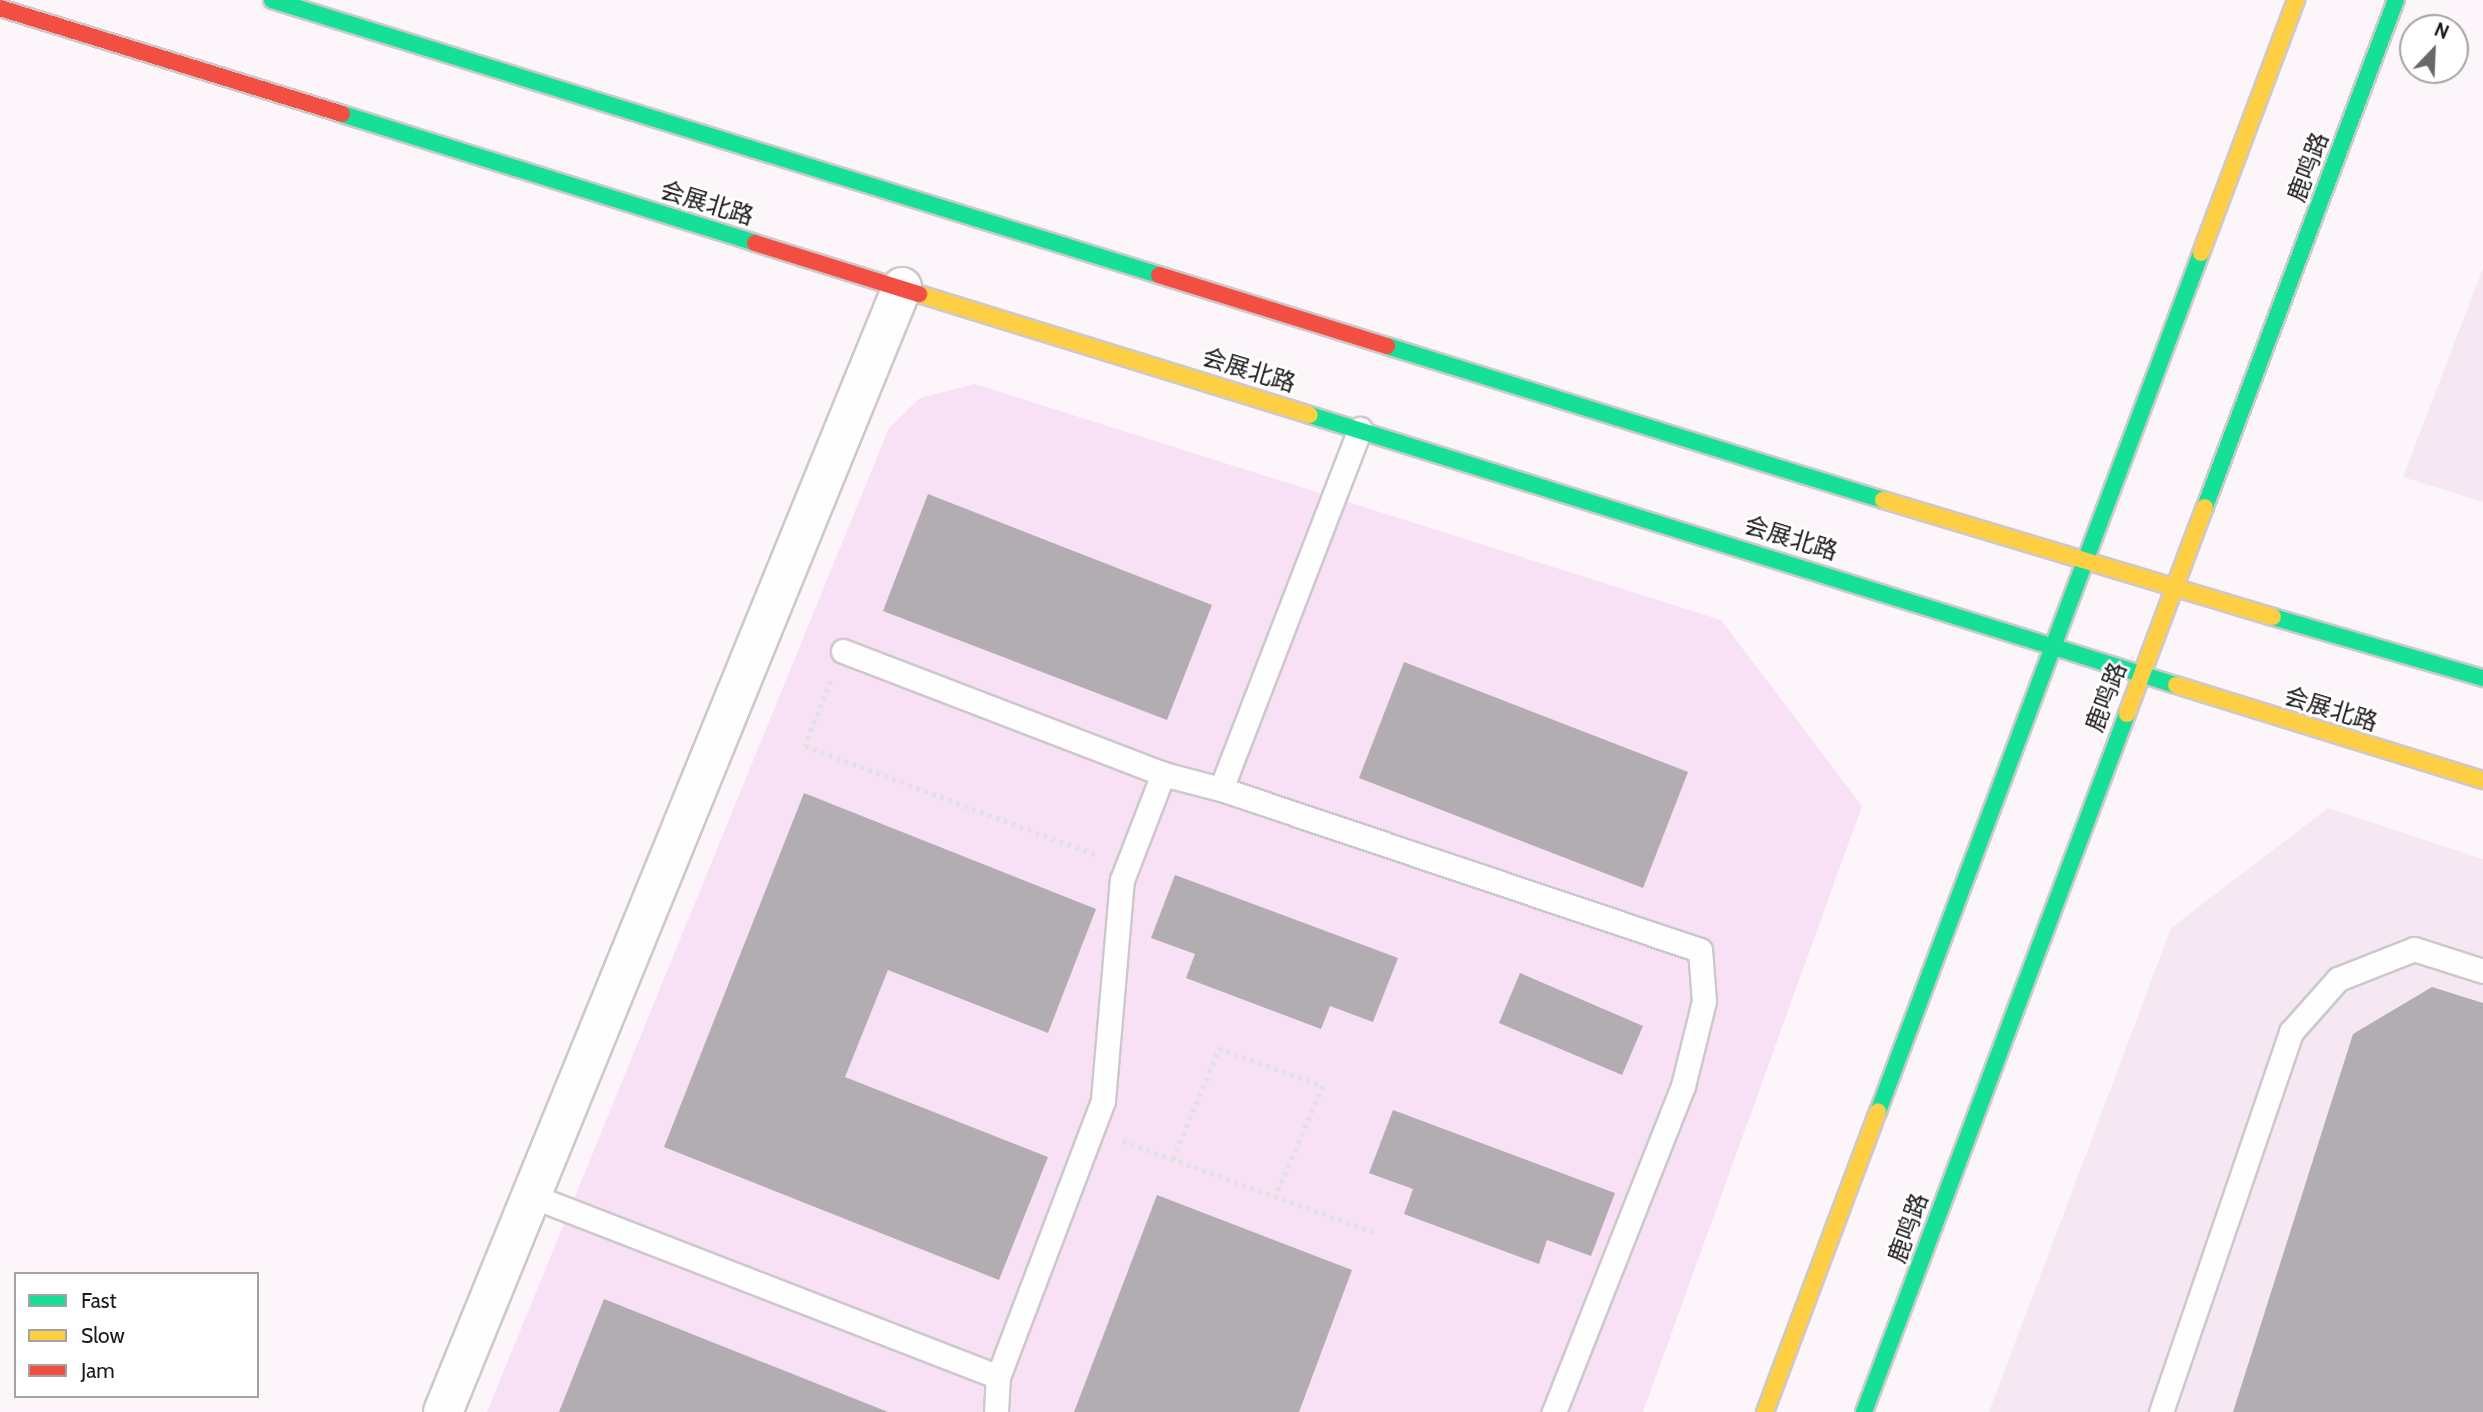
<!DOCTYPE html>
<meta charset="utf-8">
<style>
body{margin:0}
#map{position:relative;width:2483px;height:1412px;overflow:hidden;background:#fcf6fb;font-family:Cabin,"Noto Sans SC",sans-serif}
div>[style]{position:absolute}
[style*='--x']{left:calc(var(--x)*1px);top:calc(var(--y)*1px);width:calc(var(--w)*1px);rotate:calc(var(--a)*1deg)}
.built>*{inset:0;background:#f5e8f3}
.green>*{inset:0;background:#f8e1f4}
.building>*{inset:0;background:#b2adb1}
.path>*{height:4.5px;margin-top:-2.25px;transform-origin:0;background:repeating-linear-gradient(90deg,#e2e1e2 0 3.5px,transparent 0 8.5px)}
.roads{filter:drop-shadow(2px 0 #cdc8cc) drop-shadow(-2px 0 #cdc8cc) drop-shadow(0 2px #cdc8cc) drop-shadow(0 -2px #cdc8cc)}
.lane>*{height:23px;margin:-11.5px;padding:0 11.5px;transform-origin:11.5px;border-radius:11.5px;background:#fffefe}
.street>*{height:38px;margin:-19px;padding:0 19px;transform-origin:19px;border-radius:19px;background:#fffefe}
.fast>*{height:16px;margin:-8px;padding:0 8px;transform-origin:8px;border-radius:8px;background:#16e098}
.slow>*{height:16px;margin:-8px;padding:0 8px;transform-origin:8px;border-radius:8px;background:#ffcf43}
.jam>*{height:16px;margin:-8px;padding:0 8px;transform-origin:8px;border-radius:8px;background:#f24e42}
span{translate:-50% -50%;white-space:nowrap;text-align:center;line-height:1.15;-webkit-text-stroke:5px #fff;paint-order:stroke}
.street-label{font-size:24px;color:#1c181b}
.legend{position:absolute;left:14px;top:1272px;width:245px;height:126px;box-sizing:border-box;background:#fff;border:2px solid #a4a3a4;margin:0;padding:9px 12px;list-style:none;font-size:21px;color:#1c181b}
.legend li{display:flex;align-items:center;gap:14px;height:35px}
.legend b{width:35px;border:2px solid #a4a3a4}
.north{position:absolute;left:2399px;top:14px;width:70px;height:70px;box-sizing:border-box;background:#fff;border:2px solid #a4a3a4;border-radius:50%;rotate:23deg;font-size:19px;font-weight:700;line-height:28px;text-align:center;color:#1c181b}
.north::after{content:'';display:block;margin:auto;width:24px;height:32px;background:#6a6669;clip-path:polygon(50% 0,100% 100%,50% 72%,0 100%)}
</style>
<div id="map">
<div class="built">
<div style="clip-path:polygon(2483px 268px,2483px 502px,2403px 477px)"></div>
<div style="clip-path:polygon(2328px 808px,2483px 859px,2483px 1412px,1989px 1412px,2171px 928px)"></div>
</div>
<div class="green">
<div style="clip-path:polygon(975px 384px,1721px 620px,1862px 806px,1643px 1412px,487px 1412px,889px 428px,920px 398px)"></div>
</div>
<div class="building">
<div style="clip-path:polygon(928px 494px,1212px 605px,1167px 720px,883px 611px)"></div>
<div style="clip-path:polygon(1404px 662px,1688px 772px,1643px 888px,1359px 778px)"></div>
<div style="clip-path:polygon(804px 793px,1096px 909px,1048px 1033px,888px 970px,845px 1077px,1048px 1157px,999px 1280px,664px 1147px)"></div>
<div style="clip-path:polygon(1175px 875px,1398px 958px,1373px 1022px,1330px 1006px,1321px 1029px,1186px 978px,1195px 954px,1151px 938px)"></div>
<div style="clip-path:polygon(1520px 973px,1643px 1026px,1622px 1075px,1499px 1023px)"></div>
<div style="clip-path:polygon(2432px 987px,2483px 1003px,2483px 1412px,2233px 1412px,2353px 1034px)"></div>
<div style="clip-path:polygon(1393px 1110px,1615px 1193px,1591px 1256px,1547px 1240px,1539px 1264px,1404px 1214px,1413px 1189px,1369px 1173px)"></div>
<div style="clip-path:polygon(1157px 1195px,1352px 1270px,1299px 1412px,1074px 1412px)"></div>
<div style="clip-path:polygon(604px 1299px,888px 1412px,559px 1412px)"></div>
</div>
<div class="path">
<div style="--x:831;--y:681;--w:70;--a:111.8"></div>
<div style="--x:805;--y:746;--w:311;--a:20.5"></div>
<div style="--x:1123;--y:1141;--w:269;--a:20"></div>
<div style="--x:1173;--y:1159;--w:120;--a:-67.5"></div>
<div style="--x:1219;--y:1048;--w:111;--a:20.1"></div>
<div style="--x:1323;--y:1086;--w:120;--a:113.1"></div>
</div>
<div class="roads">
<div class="lane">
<div style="--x:843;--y:651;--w:343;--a:21"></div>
<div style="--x:1221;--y:789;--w:505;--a:18.58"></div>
<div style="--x:1700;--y:950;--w:51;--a:85.5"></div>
<div style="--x:1704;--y:1001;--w:88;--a:103.9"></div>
<div style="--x:1683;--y:1086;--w:351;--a:111.6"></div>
<div style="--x:532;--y:1196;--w:500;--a:21.2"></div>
<div style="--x:996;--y:1412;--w:35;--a:-87"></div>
<div style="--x:998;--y:1377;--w:296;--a:-69.2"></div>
<div style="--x:1103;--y:1100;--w:221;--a:-85.1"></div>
<div style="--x:1122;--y:880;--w:114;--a:-68.9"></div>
<div style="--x:1163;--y:774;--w:60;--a:14.5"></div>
<div style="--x:1221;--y:789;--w:386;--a:-68.9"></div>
<div style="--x:2161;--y:1412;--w:402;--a:-71.1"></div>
<div style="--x:2291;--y:1032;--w:71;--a:-48.4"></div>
<div style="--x:2338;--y:979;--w:82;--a:-21.5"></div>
<div style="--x:2414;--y:949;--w:72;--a:17.7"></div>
</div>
<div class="street">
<div style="--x:443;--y:1412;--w:1215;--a:-67.8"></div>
</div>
<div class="fast">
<div style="--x:272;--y:0;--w:929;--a:17.23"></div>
<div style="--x:342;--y:114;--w:433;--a:17.3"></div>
<div style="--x:1387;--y:346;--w:519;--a:17.25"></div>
<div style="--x:1310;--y:415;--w:907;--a:17.32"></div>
<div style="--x:2205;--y:507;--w:542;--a:-69.36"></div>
<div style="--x:2273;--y:617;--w:219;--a:16.2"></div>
<div style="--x:1878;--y:1112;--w:918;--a:-69.39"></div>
<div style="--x:1864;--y:1412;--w:746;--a:-69.35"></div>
</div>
<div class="slow">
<div style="--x:2201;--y:253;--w:270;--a:-69.4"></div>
<div style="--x:919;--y:294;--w:409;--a:17.2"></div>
<div style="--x:1883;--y:500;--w:407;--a:16.7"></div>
<div style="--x:2176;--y:685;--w:321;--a:17.2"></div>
<div style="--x:2127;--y:714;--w:221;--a:-69.4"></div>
<div style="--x:1765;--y:1412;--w:321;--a:-69.4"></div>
</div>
<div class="jam">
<div style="--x:0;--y:8;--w:358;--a:17.2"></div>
<div style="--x:755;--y:243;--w:172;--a:17.3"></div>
<div style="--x:1159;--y:275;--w:239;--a:17.3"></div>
</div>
</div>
<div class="street-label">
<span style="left:2308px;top:167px;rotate:-69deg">鹿鸣路</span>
<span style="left:707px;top:203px;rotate:17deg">会展北路</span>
<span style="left:1249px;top:370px;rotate:17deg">会展北路</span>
<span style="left:1791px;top:538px;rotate:17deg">会展北路</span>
<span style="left:2106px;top:697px;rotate:-69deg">鹿鸣路</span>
<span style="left:2331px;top:709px;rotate:17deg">会展北路</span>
<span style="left:1908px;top:1228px;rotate:-70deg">鹿鸣路</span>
</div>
<ul class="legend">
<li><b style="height:9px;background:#16e098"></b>Fast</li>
<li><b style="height:9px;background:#ffcf43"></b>Slow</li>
<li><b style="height:9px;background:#f24e42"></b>Jam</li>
</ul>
<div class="north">N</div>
</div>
